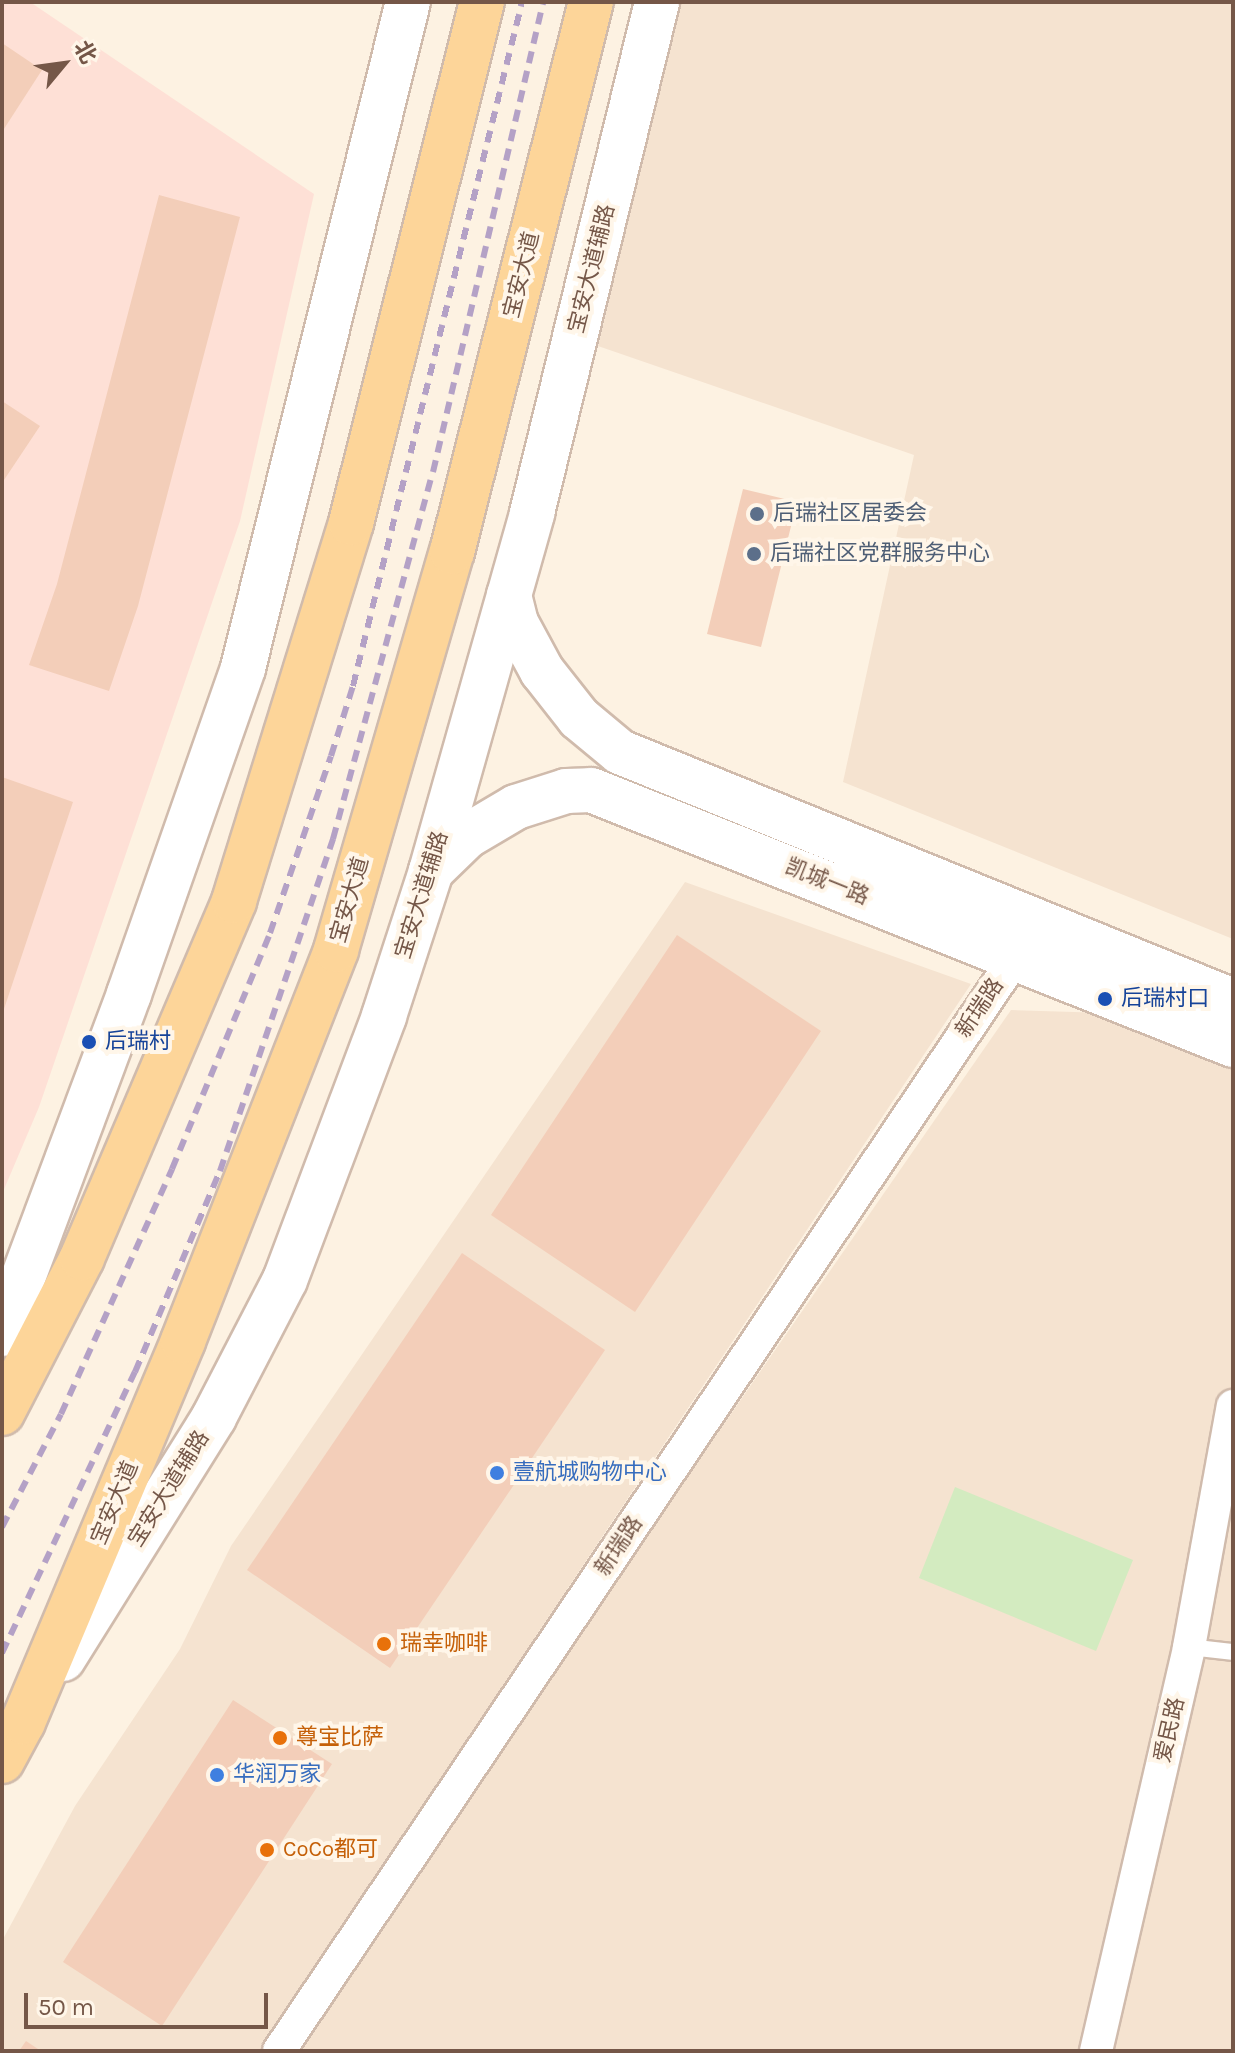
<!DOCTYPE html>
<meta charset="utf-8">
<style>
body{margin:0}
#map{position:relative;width:1235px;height:2053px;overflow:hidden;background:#fdf2e2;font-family:Karla,"Noto Sans SC",sans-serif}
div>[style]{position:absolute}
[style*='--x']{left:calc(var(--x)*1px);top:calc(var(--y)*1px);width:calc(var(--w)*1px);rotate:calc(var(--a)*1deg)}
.residential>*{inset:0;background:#f5e3d0}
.commercial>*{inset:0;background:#fee0d6}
.green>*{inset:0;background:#d3ebc0}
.building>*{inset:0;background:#f3ceb9}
.roads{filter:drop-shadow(2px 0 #d0bbac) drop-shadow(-2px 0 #d0bbac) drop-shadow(0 2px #d0bbac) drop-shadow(0 -2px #d0bbac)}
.lane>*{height:16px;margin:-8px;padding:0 8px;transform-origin:8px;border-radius:8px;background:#fff}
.street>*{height:32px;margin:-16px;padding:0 16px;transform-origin:16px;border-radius:16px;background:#fff}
.secondary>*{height:44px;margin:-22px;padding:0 22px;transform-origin:22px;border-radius:22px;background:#fff}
.primary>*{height:44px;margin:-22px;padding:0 22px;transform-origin:22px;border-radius:22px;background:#fdd599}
.rail>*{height:6px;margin-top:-3px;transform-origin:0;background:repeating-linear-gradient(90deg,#b4a1c6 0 12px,transparent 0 20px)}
.dots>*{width:22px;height:22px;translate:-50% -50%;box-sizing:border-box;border:4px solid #fff6e9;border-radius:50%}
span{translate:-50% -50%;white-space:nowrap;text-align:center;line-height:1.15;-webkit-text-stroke:8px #fff6e9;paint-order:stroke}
.street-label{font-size:22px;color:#755748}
.service-label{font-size:22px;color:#4e5e75}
.left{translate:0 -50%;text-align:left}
.transit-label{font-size:22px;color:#164399}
.shop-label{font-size:22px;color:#366cbe}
.food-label{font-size:22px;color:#c56008}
.frame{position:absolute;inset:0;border:4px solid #755748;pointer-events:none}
.north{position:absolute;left:24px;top:24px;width:80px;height:80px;-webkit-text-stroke:6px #fff6e9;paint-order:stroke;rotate:61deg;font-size:22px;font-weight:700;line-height:32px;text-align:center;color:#755748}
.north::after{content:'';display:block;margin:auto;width:28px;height:36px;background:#755748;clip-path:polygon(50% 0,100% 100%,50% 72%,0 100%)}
.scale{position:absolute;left:24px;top:1993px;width:244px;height:36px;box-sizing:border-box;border:4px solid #755748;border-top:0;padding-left:10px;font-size:24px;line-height:28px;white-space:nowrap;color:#755748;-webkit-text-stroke:6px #fff6e9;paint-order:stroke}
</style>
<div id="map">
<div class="residential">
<div style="clip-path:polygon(681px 2px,1233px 2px,1233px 939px,843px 782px,914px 455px,598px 346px)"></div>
<div style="clip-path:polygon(685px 882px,971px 984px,259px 2051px,2px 2051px,2px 1941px,75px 1806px,180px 1649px,231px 1546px)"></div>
<div style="clip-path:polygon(1011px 1010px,1141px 1014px,1233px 1050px,1233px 2051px,289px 2051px)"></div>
</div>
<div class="commercial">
<div style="clip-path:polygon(2px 2px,30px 2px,314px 194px,240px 521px,39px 1107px,2px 1194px)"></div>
</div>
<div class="green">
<div style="clip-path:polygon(955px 1487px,1133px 1560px,1096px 1651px,919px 1578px)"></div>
</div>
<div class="building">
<div style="clip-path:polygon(2px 43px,42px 70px,2px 132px)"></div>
<div style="clip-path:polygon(159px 195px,240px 217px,138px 606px,109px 691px,29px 665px,57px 584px)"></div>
<div style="clip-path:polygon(2px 401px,40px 426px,2px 483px)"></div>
<div style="clip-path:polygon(743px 489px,797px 502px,761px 647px,707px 634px)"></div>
<div style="clip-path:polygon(2px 777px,73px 802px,3px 1012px,2px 1012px)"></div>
<div style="clip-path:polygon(677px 935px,821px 1031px,635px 1312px,491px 1215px)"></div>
<div style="clip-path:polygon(462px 1253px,605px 1350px,390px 1668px,247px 1570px)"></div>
<div style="clip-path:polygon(233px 1700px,332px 1764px,162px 2026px,63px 1962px)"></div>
<div style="clip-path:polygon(26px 2041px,41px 2051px,19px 2051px)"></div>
</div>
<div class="roads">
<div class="lane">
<div style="--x:1189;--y:1647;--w:44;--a:6.5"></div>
</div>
<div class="street">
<div style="--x:279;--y:2051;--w:1337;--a:-56.04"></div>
<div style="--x:1096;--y:2051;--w:415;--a:-77"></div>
<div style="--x:1189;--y:1647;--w:245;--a:-79.7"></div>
</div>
<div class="secondary">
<div style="--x:509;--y:595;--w:29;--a:76"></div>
<div style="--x:516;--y:623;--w:55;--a:61.6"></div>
<div style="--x:542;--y:671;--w:60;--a:51.8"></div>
<div style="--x:579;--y:718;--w:53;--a:39.7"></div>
<div style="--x:620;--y:752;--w:662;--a:22.11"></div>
<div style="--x:431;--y:871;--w:50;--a:-44.2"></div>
<div style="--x:467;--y:836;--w:57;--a:-30.6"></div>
<div style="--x:516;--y:807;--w:52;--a:-17.7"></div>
<div style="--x:566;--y:791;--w:25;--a:-2"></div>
<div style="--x:591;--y:790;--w:691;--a:21.66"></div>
<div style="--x:2;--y:1334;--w:363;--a:-69.5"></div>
<div style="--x:129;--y:994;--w:345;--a:-70.7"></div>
<div style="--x:243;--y:668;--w:686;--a:-76.09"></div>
<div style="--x:63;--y:1659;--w:285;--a:-58"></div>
<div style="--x:214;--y:1417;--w:154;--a:-62.6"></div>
<div style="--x:285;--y:1280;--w:282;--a:-69.4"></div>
<div style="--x:384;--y:1016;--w:152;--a:-72"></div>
<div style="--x:431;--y:871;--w:372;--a:-74.2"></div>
<div style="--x:532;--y:513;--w:526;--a:-76.25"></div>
</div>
<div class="primary">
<div style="--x:2;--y:1413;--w:174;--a:-62.7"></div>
<div style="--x:82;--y:1258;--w:388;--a:-66.9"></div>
<div style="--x:234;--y:901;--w:396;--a:-72.8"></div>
<div style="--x:351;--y:523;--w:537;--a:-75.89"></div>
<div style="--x:2;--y:1761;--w:44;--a:-61.7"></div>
<div style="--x:23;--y:1722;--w:413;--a:-67.2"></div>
<div style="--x:183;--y:1341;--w:420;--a:-68.6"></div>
<div style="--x:336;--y:950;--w:415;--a:-73.8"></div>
<div style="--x:452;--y:552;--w:567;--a:-75.82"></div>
</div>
</div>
<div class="rail">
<div style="--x:2;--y:1527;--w:127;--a:-62.4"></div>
<div style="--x:61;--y:1414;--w:269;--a:-65.6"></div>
<div style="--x:172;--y:1169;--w:256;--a:-67.4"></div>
<div style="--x:270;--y:933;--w:187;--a:-71"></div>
<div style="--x:331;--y:756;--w:73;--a:-72.6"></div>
<div style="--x:353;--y:686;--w:705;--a:-76.12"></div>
<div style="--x:2;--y:1653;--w:311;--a:-64.7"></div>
<div style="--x:135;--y:1372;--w:218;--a:-67.1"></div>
<div style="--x:220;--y:1171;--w:351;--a:-71.2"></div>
<div style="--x:333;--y:839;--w:380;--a:-74.8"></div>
<div style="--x:433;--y:472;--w:483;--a:-76.8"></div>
</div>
<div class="dots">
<div style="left:757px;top:514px;background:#5c6f8a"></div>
<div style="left:754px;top:554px;background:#5c6f8a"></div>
<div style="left:1105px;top:999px;background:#1a4fb4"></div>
<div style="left:89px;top:1042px;background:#1a4fb4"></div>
<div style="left:497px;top:1473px;background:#3f7fe0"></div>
<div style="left:384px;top:1644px;background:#e8710a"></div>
<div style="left:280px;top:1738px;background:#e8710a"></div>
<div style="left:217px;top:1775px;background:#3f7fe0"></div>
<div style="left:267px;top:1850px;background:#e8710a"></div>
</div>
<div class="street-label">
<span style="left:592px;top:269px;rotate:-76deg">宝安大道辅路</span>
<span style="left:522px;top:275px;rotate:-76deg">宝安大道</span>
<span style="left:827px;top:882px;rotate:22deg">凯城一路</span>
<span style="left:422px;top:895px;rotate:-73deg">宝安大道辅路</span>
<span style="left:350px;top:900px;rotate:-74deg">宝安大道</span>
<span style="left:980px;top:1008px;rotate:-56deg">新瑞路</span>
<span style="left:169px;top:1489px;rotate:-58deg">宝安大道辅路</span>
<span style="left:115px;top:1503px;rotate:-67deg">宝安大道</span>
<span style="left:619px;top:1546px;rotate:-56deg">新瑞路</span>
<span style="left:1170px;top:1730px;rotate:-77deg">爱民路</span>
</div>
<div class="service-label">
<span class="left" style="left:773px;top:514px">后瑞社区居委会</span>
<span class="left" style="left:770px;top:554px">后瑞社区党群服务中心</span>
</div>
<div class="transit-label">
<span class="left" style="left:1121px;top:999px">后瑞村口</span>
<span class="left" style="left:105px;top:1042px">后瑞村</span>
</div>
<div class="shop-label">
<span class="left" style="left:513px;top:1473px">壹航城购物中心</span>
<span class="left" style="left:233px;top:1775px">华润万家</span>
</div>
<div class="food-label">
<span class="left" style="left:400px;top:1644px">瑞幸咖啡</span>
<span class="left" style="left:296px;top:1738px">尊宝比萨</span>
<span class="left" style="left:283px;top:1850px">CoCo都可</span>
</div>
<div class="frame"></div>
<div class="north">北</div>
<div class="scale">50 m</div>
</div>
